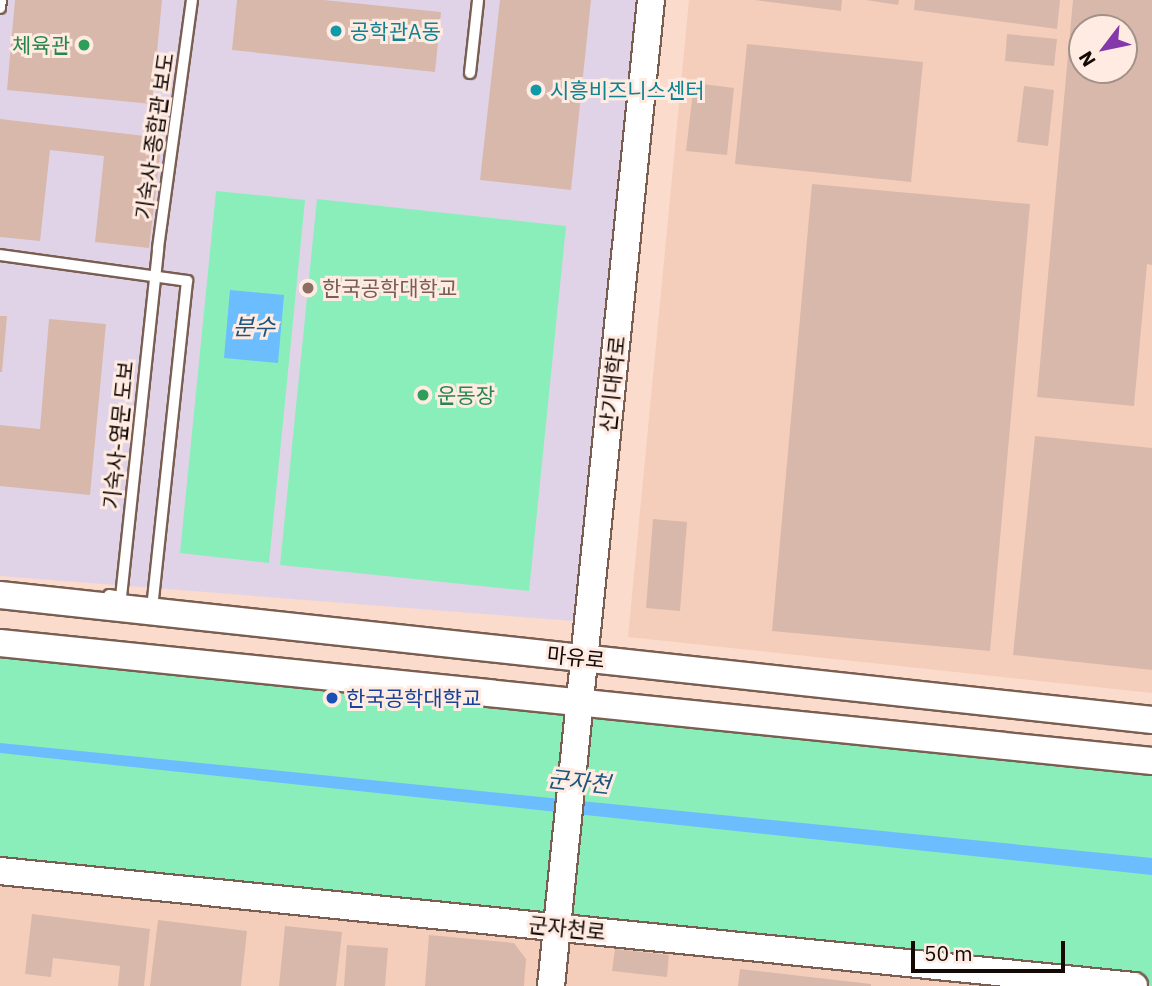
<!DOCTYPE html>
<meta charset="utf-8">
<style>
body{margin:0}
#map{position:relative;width:1152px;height:986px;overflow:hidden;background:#fbdbcc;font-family:"IBM Plex Sans","Noto Sans KR",sans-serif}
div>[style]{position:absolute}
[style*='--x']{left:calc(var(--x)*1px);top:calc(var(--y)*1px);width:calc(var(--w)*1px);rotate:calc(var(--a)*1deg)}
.built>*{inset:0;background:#f4cebb}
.education>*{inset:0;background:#e1d3e7}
.green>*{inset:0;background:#89eeba}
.water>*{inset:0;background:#6bbdfd}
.building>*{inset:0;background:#d8b8aa}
.roads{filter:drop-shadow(2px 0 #795e51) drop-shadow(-2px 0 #795e51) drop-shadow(0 2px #795e51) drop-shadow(0 -2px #795e51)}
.lane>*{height:10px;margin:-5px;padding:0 5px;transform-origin:5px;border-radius:5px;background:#fff}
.secondary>*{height:26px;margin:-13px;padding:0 13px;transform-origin:13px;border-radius:13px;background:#fff}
.dots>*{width:19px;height:19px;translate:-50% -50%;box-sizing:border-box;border:4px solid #ffebe2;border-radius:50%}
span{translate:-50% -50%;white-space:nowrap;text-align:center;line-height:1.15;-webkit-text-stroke:6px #ffebe2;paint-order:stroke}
.culture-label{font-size:21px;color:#0d838f}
.left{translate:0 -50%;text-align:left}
.leisure-label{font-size:21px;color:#27864d}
.right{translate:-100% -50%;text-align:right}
.street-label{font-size:21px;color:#130905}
.education-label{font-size:21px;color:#785e54}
.transit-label{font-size:21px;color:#164399}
.water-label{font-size:23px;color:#19557e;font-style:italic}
.north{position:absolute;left:1068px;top:14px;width:70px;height:70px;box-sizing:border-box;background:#ffebe2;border:2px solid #a1918a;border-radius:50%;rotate:238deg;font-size:19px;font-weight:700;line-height:28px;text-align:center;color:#130905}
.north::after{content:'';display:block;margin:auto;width:24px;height:32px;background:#8438a9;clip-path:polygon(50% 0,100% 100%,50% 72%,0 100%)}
.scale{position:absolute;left:911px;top:941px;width:154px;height:32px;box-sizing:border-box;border:4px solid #130905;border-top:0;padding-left:9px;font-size:21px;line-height:24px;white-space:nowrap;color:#130905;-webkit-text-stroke:5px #ffebe2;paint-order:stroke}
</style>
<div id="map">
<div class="built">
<div style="clip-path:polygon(evenodd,689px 0,1152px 0,1152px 693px,628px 637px,689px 0,1082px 28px,1124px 28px,1124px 70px,1082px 70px,1082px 28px)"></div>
<div style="clip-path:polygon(0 884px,1032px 986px,0 986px)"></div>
</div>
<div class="education">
<div style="clip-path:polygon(0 0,640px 0,586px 622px,0 576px)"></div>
</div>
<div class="green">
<div style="clip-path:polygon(216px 191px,305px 200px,269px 563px,180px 553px)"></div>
<div style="clip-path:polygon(317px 199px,566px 226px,529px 591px,280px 565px)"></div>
<div style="clip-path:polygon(0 644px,1152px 761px,1152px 986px,0 871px)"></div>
</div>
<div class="water">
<div style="clip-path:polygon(230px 290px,284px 295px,278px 363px,224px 358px)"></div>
<div style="clip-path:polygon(0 743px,1152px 858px,1152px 875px,0 753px)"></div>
</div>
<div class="building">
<div style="clip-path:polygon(15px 0,162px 0,152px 104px,7px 90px)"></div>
<div style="clip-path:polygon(237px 0,324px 0,441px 12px,435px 72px,232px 50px)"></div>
<div style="clip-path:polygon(500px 0,591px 0,571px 190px,480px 180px)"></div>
<div style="clip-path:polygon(755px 0,842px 0,841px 11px)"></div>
<div style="clip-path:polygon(866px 0,899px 0,898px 5px)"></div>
<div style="clip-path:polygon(915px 0,1060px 0,1057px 29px,914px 10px)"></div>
<div style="clip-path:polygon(evenodd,1073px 0,1152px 0,1152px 265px,1147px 264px,1134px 406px,1037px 397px,1073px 0,1082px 28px,1124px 28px,1124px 70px,1082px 70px,1082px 28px)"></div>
<div style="clip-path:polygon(1007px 34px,1057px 39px,1054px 66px,1005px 61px)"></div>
<div style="clip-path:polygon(747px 44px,923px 62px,911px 182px,735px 164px)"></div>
<div style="clip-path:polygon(694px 83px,734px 88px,727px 155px,686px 151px)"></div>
<div style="clip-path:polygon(1024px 86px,1054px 90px,1048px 146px,1017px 142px)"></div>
<div style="clip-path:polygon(0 119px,162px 138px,149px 248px,95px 242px,104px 156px,50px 150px,40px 241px,0 237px)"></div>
<div style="clip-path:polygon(812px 184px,1030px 204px,990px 651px,772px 631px)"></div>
<div style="clip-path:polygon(0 316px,7px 316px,2px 372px,0 372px)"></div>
<div style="clip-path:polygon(49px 319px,106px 324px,90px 495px,0 486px,0 425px,40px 429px)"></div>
<div style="clip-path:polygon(1035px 436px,1152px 448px,1152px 670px,1013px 655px)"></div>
<div style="clip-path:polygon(653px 519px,687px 522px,680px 611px,646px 608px)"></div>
<div style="clip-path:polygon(32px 914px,150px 929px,144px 986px,118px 986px,120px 966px,53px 958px,51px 977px,25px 974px)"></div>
<div style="clip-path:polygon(158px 920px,247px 931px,241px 986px,150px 986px)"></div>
<div style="clip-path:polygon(285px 926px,342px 932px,336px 986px,279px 986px)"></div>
<div style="clip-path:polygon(429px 935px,514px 943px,526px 959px,524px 986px,425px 986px)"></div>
<div style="clip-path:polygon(347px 945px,388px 948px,385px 986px,344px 986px)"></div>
<div style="clip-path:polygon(615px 949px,669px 955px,667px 977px,612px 971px)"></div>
<div style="clip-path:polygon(740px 969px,871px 984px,871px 986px,738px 986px)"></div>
</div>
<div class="roads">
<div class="lane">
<div style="--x:0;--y:8;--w:8;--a:-83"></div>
<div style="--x:470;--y:73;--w:73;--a:-83.7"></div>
<div style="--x:0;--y:255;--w:189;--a:7.9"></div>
<div style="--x:187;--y:281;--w:332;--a:96.1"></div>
<div style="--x:109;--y:595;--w:12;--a:9"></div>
<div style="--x:121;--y:597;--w:351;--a:-83.9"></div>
<div style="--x:158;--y:248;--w:250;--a:-82.2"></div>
</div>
<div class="secondary">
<div style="--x:0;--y:595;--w:1159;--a:6.19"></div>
<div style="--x:0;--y:643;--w:1158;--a:5.85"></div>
<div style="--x:0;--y:871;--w:1140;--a:5.79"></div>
<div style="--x:551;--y:986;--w:991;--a:-84.21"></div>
</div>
</div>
<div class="dots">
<div style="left:336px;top:31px;background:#0f9aa8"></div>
<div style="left:84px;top:45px;background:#2e9e5b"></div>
<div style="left:536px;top:90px;background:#0f9aa8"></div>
<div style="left:308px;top:288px;background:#8d6e63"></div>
<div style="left:423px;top:395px;background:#2e9e5b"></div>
<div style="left:332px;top:698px;background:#1a4fb4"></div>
</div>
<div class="culture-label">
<span class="left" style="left:350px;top:31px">공학관A동</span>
<span class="left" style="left:550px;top:90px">시흥비즈니스센터</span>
</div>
<div class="leisure-label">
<span class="right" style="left:70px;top:45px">체육관</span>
<span class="left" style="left:437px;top:395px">운동장</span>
</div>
<div class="street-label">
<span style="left:154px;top:136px;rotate:-82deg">기숙사-종합관 보도</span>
<span style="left:612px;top:384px;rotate:-84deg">산기대학로</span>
<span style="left:118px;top:435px;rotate:-84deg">기숙사-옆문 도보</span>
<span style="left:576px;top:657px;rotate:6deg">마유로</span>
<span style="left:567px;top:928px;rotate:6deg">군자천로</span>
</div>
<div class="education-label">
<span class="left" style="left:322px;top:288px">한국공학대학교</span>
</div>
<div class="transit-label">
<span class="left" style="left:346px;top:698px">한국공학대햑교</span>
</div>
<div class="water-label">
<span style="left:254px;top:326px">분수</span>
<span style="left:579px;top:781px;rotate:6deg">군자천</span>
</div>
<div class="north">N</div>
<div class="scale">50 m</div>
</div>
